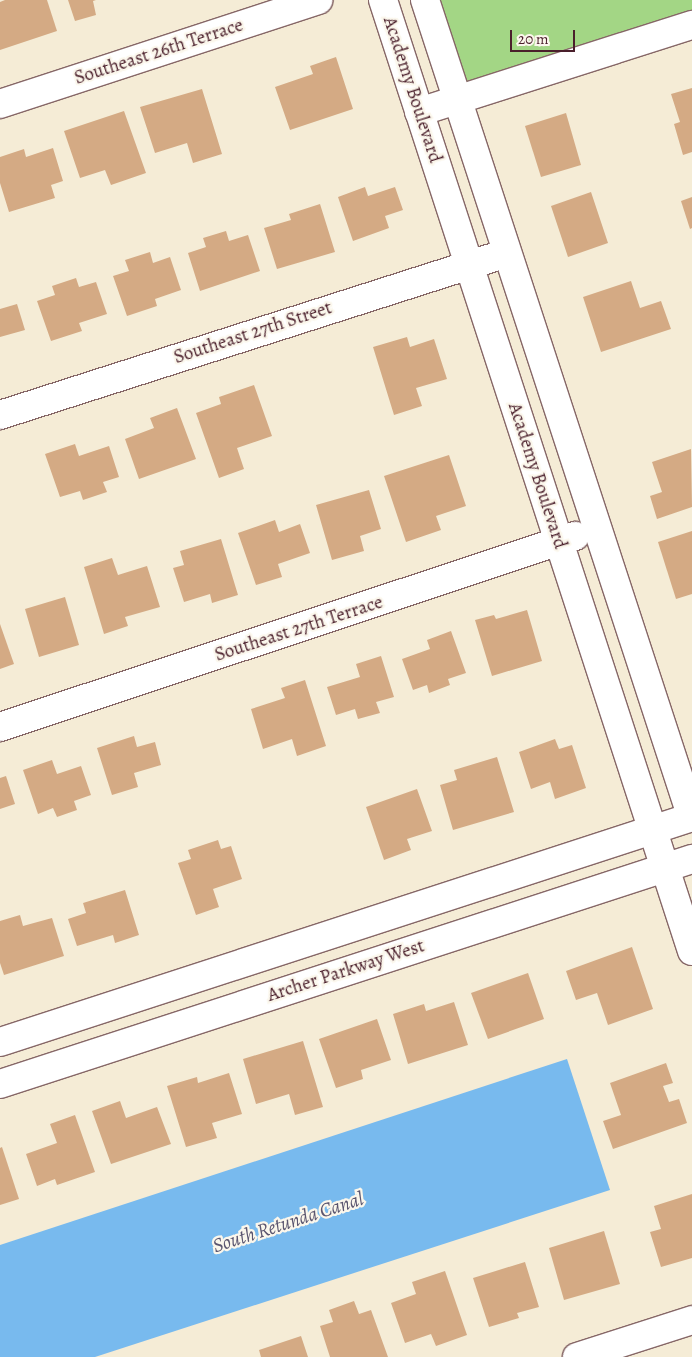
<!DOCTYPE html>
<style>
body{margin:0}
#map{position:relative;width:692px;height:1357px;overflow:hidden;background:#f5ecd6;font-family:Alegreya,serif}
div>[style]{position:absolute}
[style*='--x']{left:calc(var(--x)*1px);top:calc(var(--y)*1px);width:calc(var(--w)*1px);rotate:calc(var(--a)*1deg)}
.green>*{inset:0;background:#a3d685}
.water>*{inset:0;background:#78baee}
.building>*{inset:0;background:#d4aa84}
.roads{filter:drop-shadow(1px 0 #866767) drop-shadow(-1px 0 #866767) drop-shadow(0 1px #866767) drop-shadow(0 -1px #866767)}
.minor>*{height:28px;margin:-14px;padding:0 14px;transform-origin:14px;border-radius:14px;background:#fff}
span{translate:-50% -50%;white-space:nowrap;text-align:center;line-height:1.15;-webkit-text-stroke:4.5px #fbf7ec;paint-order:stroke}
.street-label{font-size:19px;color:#4a1f2b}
.water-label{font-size:20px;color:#5a556f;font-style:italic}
.scale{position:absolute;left:510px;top:30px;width:65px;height:22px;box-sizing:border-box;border:2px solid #4a1f2b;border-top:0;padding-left:6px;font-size:15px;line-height:18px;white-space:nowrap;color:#4a1f2b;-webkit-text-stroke:4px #fbf7ec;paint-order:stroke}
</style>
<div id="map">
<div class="green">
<div style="clip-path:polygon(425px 0,692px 0,692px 25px,457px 100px)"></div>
</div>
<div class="water">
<div style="clip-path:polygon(567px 1059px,610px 1190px,95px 1357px,0 1357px,0 1245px)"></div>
</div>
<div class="building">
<div style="clip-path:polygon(5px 0,47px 0,57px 31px,0 50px,0 2px)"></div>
<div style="clip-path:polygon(68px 0,96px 0,93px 1px,96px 15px,75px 21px)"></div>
<div style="clip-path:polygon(336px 57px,353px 109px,290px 130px,275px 87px,313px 74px,310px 66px)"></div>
<div style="clip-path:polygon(692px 88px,692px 152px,683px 155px,674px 124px,680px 122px,671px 94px)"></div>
<div style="clip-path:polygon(202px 89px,222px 154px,193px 163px,187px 143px,155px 153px,140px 107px)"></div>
<div style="clip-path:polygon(124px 111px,146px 173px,111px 185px,105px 170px,80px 178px,64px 131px)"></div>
<div style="clip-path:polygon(566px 113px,581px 165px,541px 177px,525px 126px)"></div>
<div style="clip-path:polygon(53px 148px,63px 181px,51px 185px,55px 198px,9px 212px,0 183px,0 157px,24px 149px,26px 157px)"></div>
<div style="clip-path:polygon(365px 187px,368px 196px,395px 187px,403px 210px,385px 216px,389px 228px,353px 241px,338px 197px)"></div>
<div style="clip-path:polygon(591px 192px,608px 243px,568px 257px,551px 206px)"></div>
<div style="clip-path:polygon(692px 197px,692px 228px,690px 229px,681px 201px)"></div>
<div style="clip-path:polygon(320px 204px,335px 252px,277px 269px,264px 228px,291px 220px,289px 214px)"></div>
<div style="clip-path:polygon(226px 231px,229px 241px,248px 235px,260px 271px,200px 291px,188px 253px,206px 247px,203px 238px)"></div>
<div style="clip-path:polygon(150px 252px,153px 263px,170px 257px,181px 290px,155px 299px,157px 306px,127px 316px,113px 276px,129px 271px,125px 260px)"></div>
<div style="clip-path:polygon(76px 278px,79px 287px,96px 282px,107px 314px,79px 323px,82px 331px,51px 341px,37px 301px,55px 295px,52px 286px)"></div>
<div style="clip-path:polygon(631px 281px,640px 308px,661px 301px,671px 329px,601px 352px,583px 297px)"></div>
<div style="clip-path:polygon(17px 304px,25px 330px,0 337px,0 309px)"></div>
<div style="clip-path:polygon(407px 337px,410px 347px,434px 339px,447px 379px,416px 388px,422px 406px,394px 415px,373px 347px)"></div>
<div style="clip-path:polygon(254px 385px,272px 436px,237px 448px,244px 469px,219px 478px,196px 413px,221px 404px,219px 397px)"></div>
<div style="clip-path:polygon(177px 408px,196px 459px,139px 479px,125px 439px,154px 428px,150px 418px)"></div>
<div style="clip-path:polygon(75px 444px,79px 456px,109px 446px,119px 477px,103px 482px,107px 492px,83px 500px,80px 491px,60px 497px,45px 454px)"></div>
<div style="clip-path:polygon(691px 449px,692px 507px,657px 519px,650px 496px,662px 492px,652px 462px)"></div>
<div style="clip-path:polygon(449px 455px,466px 506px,436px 516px,441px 530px,406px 542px,384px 476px)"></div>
<div style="clip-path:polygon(369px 490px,381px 529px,360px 536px,364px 551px,332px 560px,316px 505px)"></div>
<div style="clip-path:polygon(275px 520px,279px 532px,300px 524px,310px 553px,278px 564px,282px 577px,256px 585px,238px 533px)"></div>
<div style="clip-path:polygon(692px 531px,692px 594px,676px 599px,658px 542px)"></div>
<div style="clip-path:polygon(221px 539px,238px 595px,212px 603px,210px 594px,184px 602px,173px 568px,184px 565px,180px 551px)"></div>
<div style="clip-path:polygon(112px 558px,118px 575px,147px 566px,160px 607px,125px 617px,128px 626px,104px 634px,84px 567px)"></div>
<div style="clip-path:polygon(65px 597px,79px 645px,39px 657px,25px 609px)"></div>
<div style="clip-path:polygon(527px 610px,542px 661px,492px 676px,475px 620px,494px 615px,496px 619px)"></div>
<div style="clip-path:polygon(0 624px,14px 664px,0 669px)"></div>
<div style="clip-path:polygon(451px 631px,466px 673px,448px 679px,450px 685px,429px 693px,427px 685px,413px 690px,402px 659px,430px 649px,427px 640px)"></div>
<div style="clip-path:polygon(381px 656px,394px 697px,376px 702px,380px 713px,358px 719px,355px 709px,336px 715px,327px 687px,360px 677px,356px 664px)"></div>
<div style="clip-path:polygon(305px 680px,326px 746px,297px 756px,292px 739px,263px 749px,251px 709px,285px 698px,281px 688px)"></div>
<div style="clip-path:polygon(134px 736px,137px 747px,155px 742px,161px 765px,134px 773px,138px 787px,112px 795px,97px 748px)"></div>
<div style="clip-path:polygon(555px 739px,559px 749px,572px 745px,586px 788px,555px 799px,550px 782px,531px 789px,519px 752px)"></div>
<div style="clip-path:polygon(497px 757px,514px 812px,453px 830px,440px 785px,457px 780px,454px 770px)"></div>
<div style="clip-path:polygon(52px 760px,57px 774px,81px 766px,91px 795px,74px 801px,77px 810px,57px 817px,53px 808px,38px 814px,23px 770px)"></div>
<div style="clip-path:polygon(6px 776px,15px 804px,0 809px,0 778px)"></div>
<div style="clip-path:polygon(417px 789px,432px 831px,407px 839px,411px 850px,384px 860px,366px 807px)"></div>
<div style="clip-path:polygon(218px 840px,221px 849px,231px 846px,242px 879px,213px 889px,219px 907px,196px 915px,178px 863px,191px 859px,188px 850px)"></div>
<div style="clip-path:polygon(125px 890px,139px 935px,115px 943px,113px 935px,77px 946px,68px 919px,86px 913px,83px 903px)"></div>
<div style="clip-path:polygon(20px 915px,23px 926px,52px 918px,64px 956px,4px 975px,0 963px,0 921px)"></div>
<div style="clip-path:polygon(632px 947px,653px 1009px,608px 1025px,597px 993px,576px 1000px,566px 971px)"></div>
<div style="clip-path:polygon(528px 973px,544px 1019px,488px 1039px,471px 993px)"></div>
<div style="clip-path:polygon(454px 1002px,468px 1045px,408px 1064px,393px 1014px,424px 1004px,426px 1011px)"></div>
<div style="clip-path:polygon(377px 1019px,391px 1060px,361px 1070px,363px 1079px,336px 1088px,319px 1039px)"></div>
<div style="clip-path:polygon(303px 1041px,323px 1107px,295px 1115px,289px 1094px,256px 1104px,243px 1059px)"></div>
<div style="clip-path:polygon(666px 1063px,673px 1083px,663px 1086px,669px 1102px,679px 1099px,687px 1123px,613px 1149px,603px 1121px,621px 1115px,610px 1083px)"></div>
<div style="clip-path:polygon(229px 1073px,242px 1114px,212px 1123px,217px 1138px,186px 1147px,167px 1086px,197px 1077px,198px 1083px)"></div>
<div style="clip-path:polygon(120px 1101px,126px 1118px,157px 1107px,171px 1144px,111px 1164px,92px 1111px)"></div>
<div style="clip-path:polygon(75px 1115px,95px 1172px,57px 1185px,55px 1179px,37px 1186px,26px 1154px,57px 1143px,50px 1124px)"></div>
<div style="clip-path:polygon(2px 1147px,19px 1199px,0 1205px,0 1148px)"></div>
<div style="clip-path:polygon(692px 1194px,692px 1258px,661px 1267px,650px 1232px,661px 1229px,654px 1206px)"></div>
<div style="clip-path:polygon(604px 1231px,620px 1284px,564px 1300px,549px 1248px)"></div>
<div style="clip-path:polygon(525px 1262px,539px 1307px,517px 1313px,519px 1318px,489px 1327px,473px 1278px)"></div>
<div style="clip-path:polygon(445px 1271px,467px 1335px,436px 1346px,431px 1334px,405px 1343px,391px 1303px,416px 1294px,412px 1282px)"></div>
<div style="clip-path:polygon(354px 1301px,359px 1314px,371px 1310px,388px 1357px,330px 1357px,320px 1326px,333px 1322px,329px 1310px)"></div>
<div style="clip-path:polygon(301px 1336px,308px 1357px,261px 1357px,259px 1350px)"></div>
</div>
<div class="roads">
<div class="minor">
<div style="--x:383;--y:0;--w:1000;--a:72"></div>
<div style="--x:425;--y:0;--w:860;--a:71.92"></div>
<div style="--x:0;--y:104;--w:335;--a:-18.1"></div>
<div style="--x:419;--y:112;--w:287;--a:-17.7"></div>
<div style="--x:0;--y:415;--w:532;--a:-17.72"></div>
<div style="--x:0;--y:727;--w:606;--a:-18.38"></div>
<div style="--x:0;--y:1042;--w:728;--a:-18.01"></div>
<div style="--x:0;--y:1084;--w:728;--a:-18.01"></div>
<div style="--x:577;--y:1357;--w:121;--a:-17.8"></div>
</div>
</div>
<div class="street-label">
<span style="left:159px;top:52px;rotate:-18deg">Southeast 26th Terrace</span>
<span style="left:412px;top:90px;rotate:72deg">Academy Boulevard</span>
<span style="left:253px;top:333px;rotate:-18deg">Southeast 27th Street</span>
<span style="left:537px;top:476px;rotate:72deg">Academy Boulevard</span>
<span style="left:299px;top:629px;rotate:-18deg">Southeast 27th Terrace</span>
<span style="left:346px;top:971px;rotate:-18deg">Archer Parkway West</span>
</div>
<div class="water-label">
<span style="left:288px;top:1222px;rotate:-18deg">South Retunda Canal</span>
</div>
<div class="scale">20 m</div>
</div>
